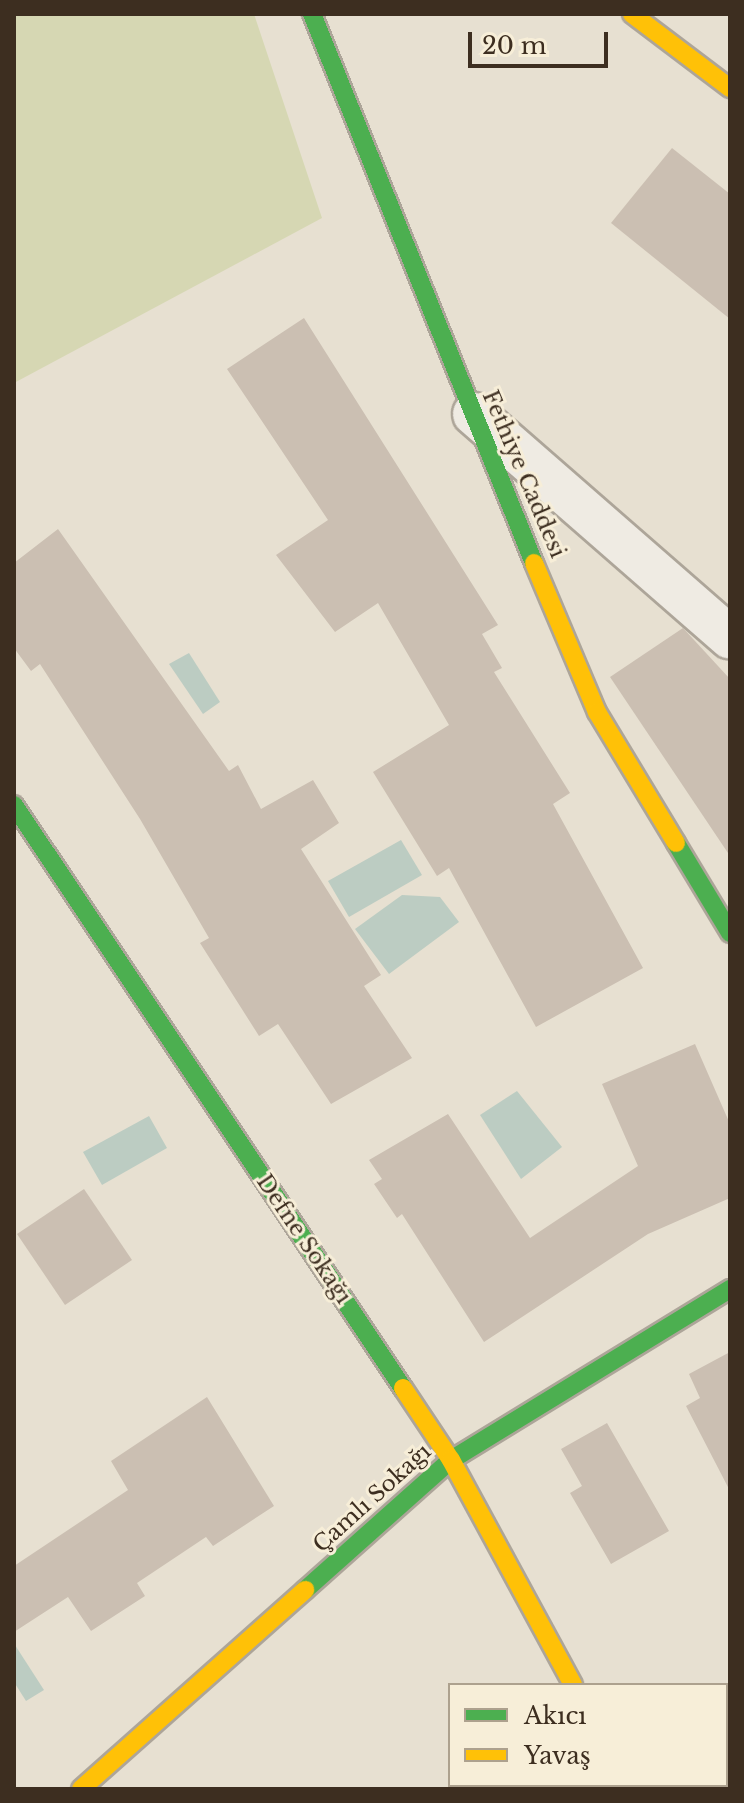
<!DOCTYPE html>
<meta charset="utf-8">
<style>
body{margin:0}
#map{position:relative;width:744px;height:1803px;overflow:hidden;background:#e7e0d1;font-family:"Libre Baskerville",serif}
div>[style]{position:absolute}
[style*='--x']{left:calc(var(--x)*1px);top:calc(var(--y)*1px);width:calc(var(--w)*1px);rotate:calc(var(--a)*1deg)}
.green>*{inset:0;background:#d6d7b3}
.water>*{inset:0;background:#bcccc2}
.building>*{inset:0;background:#cbbfb2}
.roads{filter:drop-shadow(2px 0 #ada599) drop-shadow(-2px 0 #ada599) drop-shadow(0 2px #ada599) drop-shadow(0 -2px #ada599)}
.street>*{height:42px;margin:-21px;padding:0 21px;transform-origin:21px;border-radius:21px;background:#efebe3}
.fast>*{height:18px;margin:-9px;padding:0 9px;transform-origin:9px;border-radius:9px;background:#4caf50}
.slow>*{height:18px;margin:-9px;padding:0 9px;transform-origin:9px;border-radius:9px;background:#ffc107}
span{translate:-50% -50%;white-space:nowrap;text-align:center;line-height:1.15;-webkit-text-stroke:6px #f7eed8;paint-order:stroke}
.street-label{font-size:22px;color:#3d2e20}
.frame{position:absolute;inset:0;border:16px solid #3d2e20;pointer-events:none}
.legend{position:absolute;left:448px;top:1683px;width:280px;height:104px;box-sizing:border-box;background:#f7eed8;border:2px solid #ada18e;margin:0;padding:10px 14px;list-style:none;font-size:24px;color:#3d2e20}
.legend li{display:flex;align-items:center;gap:16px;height:40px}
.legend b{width:40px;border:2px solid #ada18e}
.scale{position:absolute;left:468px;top:32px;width:140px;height:36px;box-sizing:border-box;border:4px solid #3d2e20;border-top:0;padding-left:10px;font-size:24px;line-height:28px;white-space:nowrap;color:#3d2e20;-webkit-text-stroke:6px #f7eed8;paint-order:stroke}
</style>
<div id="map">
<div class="green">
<div style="clip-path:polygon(14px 14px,254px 14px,322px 218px,14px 383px)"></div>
</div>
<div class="water">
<div style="clip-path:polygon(189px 653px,220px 702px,203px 714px,169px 664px)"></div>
<div style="clip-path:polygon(401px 840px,422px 875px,349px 917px,328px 881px)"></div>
<div style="clip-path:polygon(402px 895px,440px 897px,459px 922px,389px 974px,355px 929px)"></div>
<div style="clip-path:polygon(517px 1091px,562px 1147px,521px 1179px,480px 1115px)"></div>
<div style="clip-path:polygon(149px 1116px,167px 1148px,102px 1185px,83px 1152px)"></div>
<div style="clip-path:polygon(15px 1645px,44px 1690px,26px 1701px,14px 1682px)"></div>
</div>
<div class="building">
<div style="clip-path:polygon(672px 148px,730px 194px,730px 319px,611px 223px)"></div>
<div style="clip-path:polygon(304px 318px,498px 625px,482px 634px,502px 668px,494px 672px,570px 793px,553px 804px,643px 968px,536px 1027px,449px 868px,437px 876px,373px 772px,449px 725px,378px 603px,335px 632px,276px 555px,328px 520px,227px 369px)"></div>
<div style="clip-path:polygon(58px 529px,229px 771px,238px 765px,261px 809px,313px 780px,339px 823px,301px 849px,381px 975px,364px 986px,412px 1058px,331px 1104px,278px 1024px,259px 1036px,200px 943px,209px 938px,140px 819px,40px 664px,31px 671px,14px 648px,14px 563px)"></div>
<div style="clip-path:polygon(683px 628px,730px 679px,730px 856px,610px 677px)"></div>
<div style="clip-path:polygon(695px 1044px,730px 1124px,730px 1198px,648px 1234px,484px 1342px,402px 1214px,397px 1218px,374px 1184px,382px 1179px,369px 1160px,448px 1114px,530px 1238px,638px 1166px,602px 1084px)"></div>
<div style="clip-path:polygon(84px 1189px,132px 1260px,65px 1305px,17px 1234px)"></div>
<div style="clip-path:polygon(730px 1352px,730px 1491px,686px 1406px,700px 1398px,689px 1374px)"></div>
<div style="clip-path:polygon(207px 1397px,274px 1506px,213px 1546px,206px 1537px,137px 1583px,145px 1596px,91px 1631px,68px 1597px,14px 1632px,14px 1566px,128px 1490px,111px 1461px)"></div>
<div style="clip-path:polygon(607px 1423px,669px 1531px,611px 1564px,570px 1493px,582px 1486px,561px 1449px)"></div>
</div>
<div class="roads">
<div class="street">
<div style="--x:474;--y:414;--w:340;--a:41.1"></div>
<div style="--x:628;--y:1785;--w:4;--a:63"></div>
</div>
<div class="fast">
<div style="--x:312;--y:14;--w:592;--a:67.98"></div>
<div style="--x:14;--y:805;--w:701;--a:56.29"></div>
<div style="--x:676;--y:843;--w:105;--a:59"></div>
<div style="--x:305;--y:1590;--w:195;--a:-41.7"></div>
<div style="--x:451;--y:1460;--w:327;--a:-31.5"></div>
</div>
<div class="slow">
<div style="--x:632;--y:14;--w:123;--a:37.1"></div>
<div style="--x:534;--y:563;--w:162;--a:67.1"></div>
<div style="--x:597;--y:712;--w:153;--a:58.9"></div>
<div style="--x:403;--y:1388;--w:87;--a:56.3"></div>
<div style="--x:451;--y:1460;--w:256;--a:61.5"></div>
<div style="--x:81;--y:1789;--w:300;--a:-41.6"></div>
</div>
</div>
<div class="street-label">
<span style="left:524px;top:474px;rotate:67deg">Fethiye Caddesi</span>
<span style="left:304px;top:1239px;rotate:56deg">Defne Sokağı</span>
<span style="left:372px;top:1498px;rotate:-42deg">Çamlı Sokağı</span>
</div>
<div class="frame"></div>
<ul class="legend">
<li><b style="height:10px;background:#4caf50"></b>Akıcı</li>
<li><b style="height:10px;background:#ffc107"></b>Yavaş</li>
</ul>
<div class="scale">20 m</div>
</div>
